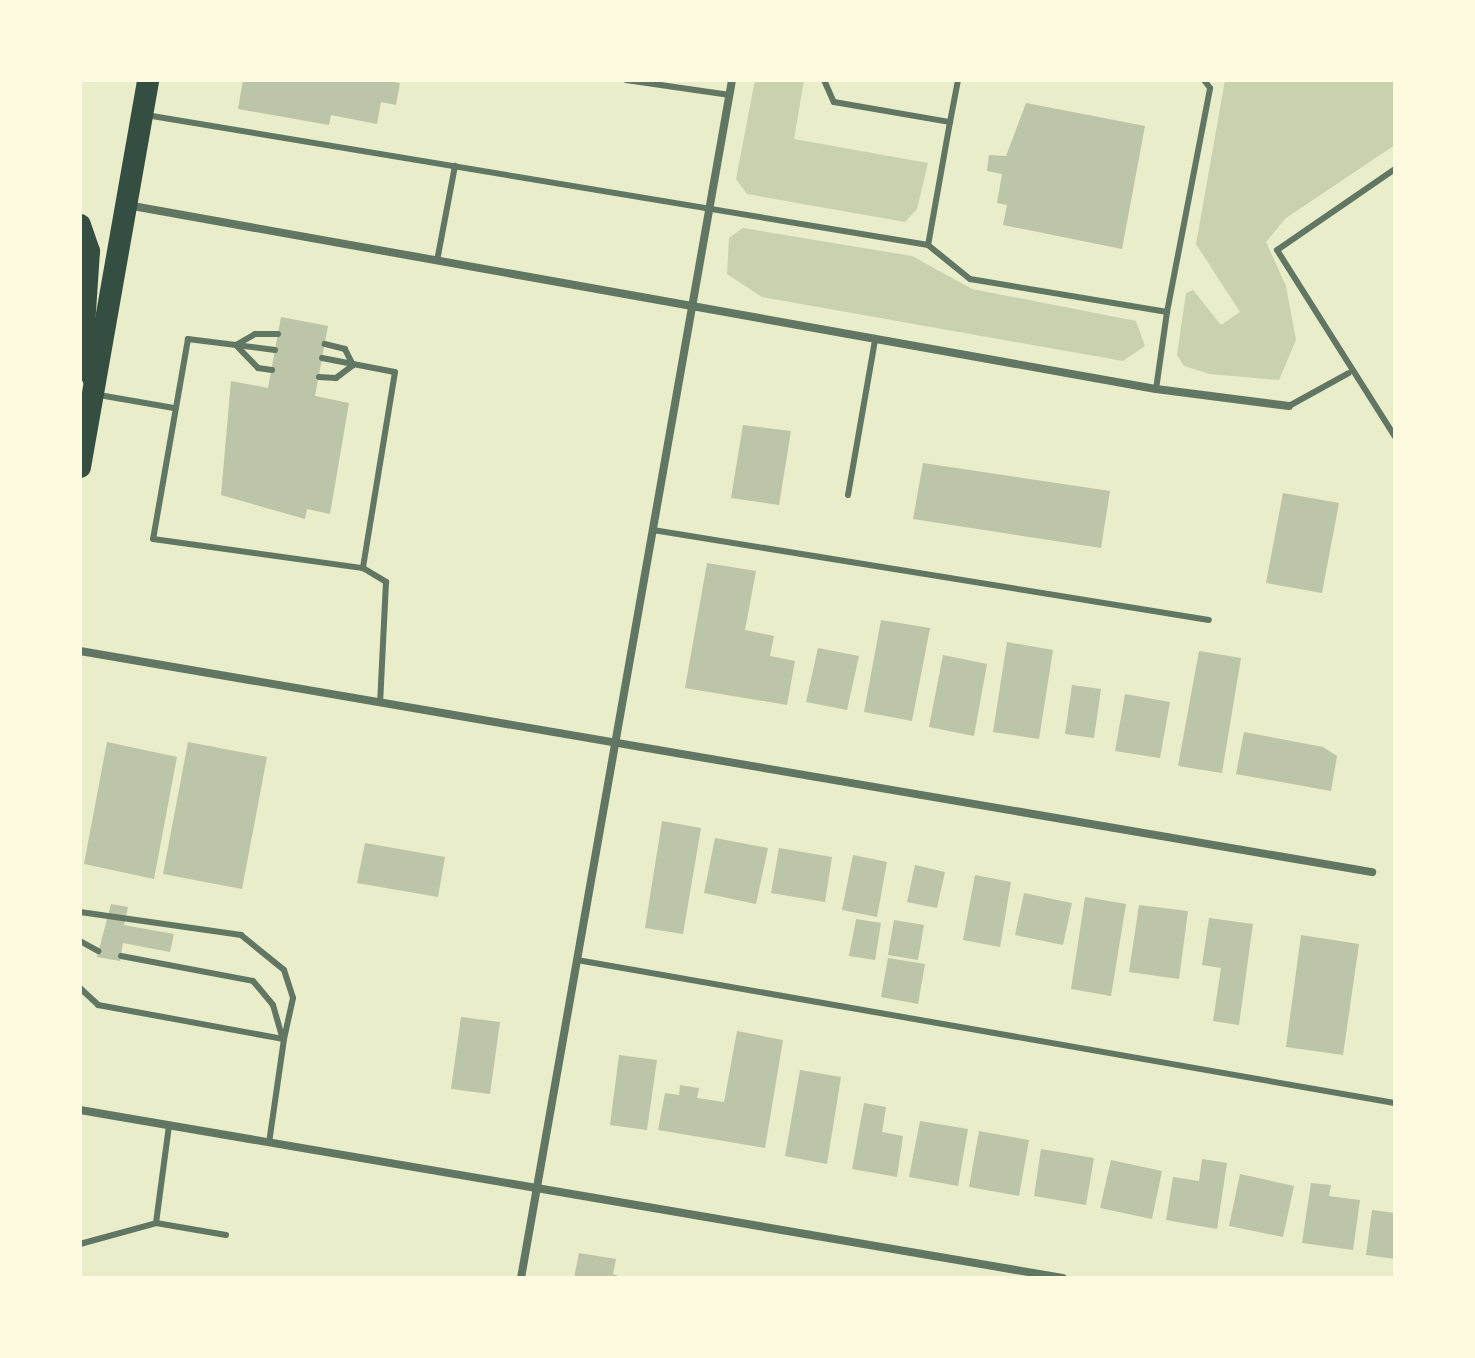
<!DOCTYPE html>
<style>
body{margin:0}
#map{position:relative;width:1475px;height:1358px;overflow:hidden;background:#e9edc9;font-family:"IBM Plex Sans",sans-serif}
div>[style]{position:absolute}
[style*='--x']{left:calc(var(--x)*1px);top:calc(var(--y)*1px);width:calc(var(--w)*1px);rotate:calc(var(--a)*1deg)}
.green>*{inset:0;background:#cad2ad}
.building>*{inset:0;background:#bcc5a7}
.service>*{height:6px;margin:-3px;padding:0 3px;transform-origin:3px;border-radius:3px;background:#617663}
.minor>*{height:8px;margin:-4px;padding:0 4px;transform-origin:4px;border-radius:4px;background:#617663}
.trunk>*{height:22px;margin:-11px;padding:0 11px;transform-origin:11px;border-radius:11px;background:#344e41}
span{translate:-50% -50%;white-space:nowrap;text-align:center;line-height:1.15;-webkit-text-stroke:6px #fefae0;paint-order:stroke}
.frame{position:absolute;inset:0;border:82px solid #fefae0;pointer-events:none}
</style>
<div id="map">
<div class="green">
<div style="clip-path:polygon(755px 80px,804px 80px,794px 139px,928px 163px,917px 209px,905px 222px,747px 194px,736px 179px)"></div>
<div style="clip-path:polygon(1225px 80px,1395px 80px,1395px 145px,1286px 218px,1266px 242px,1286px 286px,1296px 340px,1279px 380px,1210px 374px,1184px 366px,1177px 355px,1186px 293px,1193px 290px,1221px 325px,1240px 312px,1196px 244px)"></div>
<div style="clip-path:polygon(743px 228px,912px 256px,972px 289px,1136px 321px,1145px 346px,1123px 361px,762px 297px,727px 274px,729px 238px)"></div>
</div>
<div class="building">
<div style="clip-path:polygon(243px 80px,384px 80px,400px 83px,396px 105px,381px 102px,377px 124px,331px 115px,329px 125px,238px 109px)"></div>
<div style="clip-path:polygon(1026px 103px,1145px 126px,1122px 249px,1003px 225px,1007px 205px,997px 203px,1002px 174px,987px 171px,989px 155px,1006px 156px)"></div>
<div style="clip-path:polygon(281px 317px,328px 326px,315px 396px,349px 403px,330px 514px,307px 509px,305px 519px,221px 495px,231px 381px,268px 388px)"></div>
<div style="clip-path:polygon(743px 425px,791px 431px,779px 505px,731px 498px)"></div>
<div style="clip-path:polygon(923px 463px,1110px 491px,1101px 548px,913px 519px)"></div>
<div style="clip-path:polygon(1283px 493px,1339px 503px,1322px 593px,1266px 583px)"></div>
<div style="clip-path:polygon(707px 563px,756px 571px,745px 630px,774px 636px,770px 656px,795px 661px,787px 705px,685px 688px)"></div>
<div style="clip-path:polygon(881px 620px,930px 628px,912px 721px,864px 712px)"></div>
<div style="clip-path:polygon(1007px 642px,1053px 650px,1039px 739px,993px 732px)"></div>
<div style="clip-path:polygon(818px 648px,859px 656px,847px 710px,806px 702px)"></div>
<div style="clip-path:polygon(1199px 651px,1241px 658px,1222px 773px,1178px 766px)"></div>
<div style="clip-path:polygon(943px 655px,987px 664px,974px 736px,929px 727px)"></div>
<div style="clip-path:polygon(1072px 685px,1101px 689px,1094px 738px,1065px 734px)"></div>
<div style="clip-path:polygon(1125px 694px,1170px 702px,1160px 758px,1115px 751px)"></div>
<div style="clip-path:polygon(1244px 732px,1323px 747px,1337px 756px,1331px 791px,1236px 774px)"></div>
<div style="clip-path:polygon(107px 742px,177px 757px,154px 879px,84px 864px)"></div>
<div style="clip-path:polygon(188px 742px,267px 757px,242px 889px,163px 874px)"></div>
<div style="clip-path:polygon(662px 821px,701px 828px,683px 934px,645px 928px)"></div>
<div style="clip-path:polygon(715px 838px,768px 848px,756px 904px,704px 893px)"></div>
<div style="clip-path:polygon(365px 843px,445px 857px,438px 897px,357px 883px)"></div>
<div style="clip-path:polygon(779px 848px,832px 857px,825px 902px,771px 893px)"></div>
<div style="clip-path:polygon(853px 855px,887px 862px,877px 917px,842px 910px)"></div>
<div style="clip-path:polygon(915px 865px,945px 872px,937px 908px,907px 902px)"></div>
<div style="clip-path:polygon(975px 875px,1011px 882px,1000px 947px,963px 940px)"></div>
<div style="clip-path:polygon(1024px 893px,1072px 903px,1063px 945px,1015px 935px)"></div>
<div style="clip-path:polygon(1085px 897px,1126px 904px,1111px 996px,1071px 989px)"></div>
<div style="clip-path:polygon(111px 904px,128px 907px,124px 925px,174px 934px,170px 952px,123px 943px,120px 961px,97px 957px)"></div>
<div style="clip-path:polygon(1139px 905px,1188px 911px,1179px 979px,1129px 972px)"></div>
<div style="clip-path:polygon(1209px 918px,1253px 924px,1239px 1025px,1213px 1021px,1221px 968px,1202px 965px)"></div>
<div style="clip-path:polygon(856px 919px,881px 923px,875px 960px,849px 956px)"></div>
<div style="clip-path:polygon(894px 920px,924px 925px,918px 960px,888px 955px)"></div>
<div style="clip-path:polygon(1301px 935px,1359px 944px,1343px 1055px,1286px 1047px)"></div>
<div style="clip-path:polygon(888px 958px,925px 964px,918px 1004px,881px 997px)"></div>
<div style="clip-path:polygon(461px 1017px,500px 1022px,490px 1094px,451px 1089px)"></div>
<div style="clip-path:polygon(737px 1031px,783px 1040px,765px 1148px,658px 1130px,665px 1093px,679px 1095px,680px 1085px,699px 1088px,697px 1098px,724px 1102px)"></div>
<div style="clip-path:polygon(619px 1055px,657px 1060px,647px 1130px,610px 1125px)"></div>
<div style="clip-path:polygon(800px 1070px,841px 1077px,827px 1164px,785px 1156px)"></div>
<div style="clip-path:polygon(864px 1103px,886px 1107px,882px 1132px,903px 1136px,897px 1177px,852px 1169px)"></div>
<div style="clip-path:polygon(920px 1121px,968px 1129px,958px 1186px,909px 1177px)"></div>
<div style="clip-path:polygon(979px 1131px,1029px 1140px,1019px 1196px,969px 1187px)"></div>
<div style="clip-path:polygon(1041px 1149px,1094px 1158px,1086px 1205px,1034px 1196px)"></div>
<div style="clip-path:polygon(1202px 1159px,1227px 1163px,1217px 1229px,1166px 1220px,1173px 1177px,1199px 1181px)"></div>
<div style="clip-path:polygon(1111px 1160px,1162px 1171px,1152px 1219px,1100px 1208px)"></div>
<div style="clip-path:polygon(1240px 1174px,1294px 1186px,1283px 1237px,1229px 1226px)"></div>
<div style="clip-path:polygon(1311px 1183px,1331px 1185px,1329px 1196px,1360px 1200px,1353px 1250px,1302px 1243px)"></div>
<div style="clip-path:polygon(1372px 1210px,1395px 1213px,1395px 1259px,1366px 1255px)"></div>
<div style="clip-path:polygon(579px 1253px,616px 1259px,613px 1274px,624px 1278px,574px 1278px)"></div>
</div>
<div class="service">
<div style="--x:626;--y:80;--w:105;--a:8.2"></div>
<div style="--x:824;--y:80;--w:24;--a:66"></div>
<div style="--x:834;--y:102;--w:118;--a:9.8"></div>
<div style="--x:950;--y:122;--w:125;--a:100.1"></div>
<div style="--x:146;--y:115;--w:793;--a:9.44"></div>
<div style="--x:928;--y:245;--w:54;--a:39"></div>
<div style="--x:970;--y:279;--w:200;--a:9.5"></div>
<div style="--x:1167;--y:312;--w:78;--a:98.1"></div>
<div style="--x:950;--y:122;--w:43;--a:-79.2"></div>
<div style="--x:1395;--y:169;--w:143;--a:145.5"></div>
<div style="--x:1277;--y:250;--w:221;--a:57.7"></div>
<div style="--x:437;--y:261;--w:97;--a:-79.3"></div>
<div style="--x:1167;--y:312;--w:228;--a:-79.1"></div>
<div style="--x:1210;--y:88;--w:10;--a:-127"></div>
<div style="--x:275;--y:350;--w:88;--a:-172.8"></div>
<div style="--x:188;--y:339;--w:203;--a:99.9"></div>
<div style="--x:153;--y:539;--w:212;--a:7.9"></div>
<div style="--x:363;--y:568;--w:27;--a:31"></div>
<div style="--x:386;--y:582;--w:121;--a:92.8"></div>
<div style="--x:322;--y:358;--w:74;--a:10.9"></div>
<div style="--x:395;--y:372;--w:199;--a:99.3"></div>
<div style="--x:272;--y:370;--w:14;--a:-172"></div>
<div style="--x:258;--y:368;--w:32;--a:-134"></div>
<div style="--x:236;--y:345;--w:22;--a:-30"></div>
<div style="--x:255;--y:334;--w:23;--a:0"></div>
<div style="--x:319;--y:377;--w:17;--a:3"></div>
<div style="--x:336;--y:378;--w:21;--a:-37"></div>
<div style="--x:353;--y:365;--w:18;--a:-117"></div>
<div style="--x:345;--y:349;--w:21;--a:-166"></div>
<div style="--x:99;--y:395;--w:76;--a:9.8"></div>
<div style="--x:1289;--y:406;--w:68;--a:-28.8"></div>
<div style="--x:848;--y:495;--w:157;--a:-80.1"></div>
<div style="--x:653;--y:530;--w:563;--a:9.19"></div>
<div style="--x:80;--y:912;--w:163;--a:8.1"></div>
<div style="--x:241;--y:935;--w:55;--a:39.1"></div>
<div style="--x:284;--y:970;--w:29;--a:72"></div>
<div style="--x:293;--y:998;--w:42;--a:102.4"></div>
<div style="--x:80;--y:941;--w:21;--a:29"></div>
<div style="--x:121;--y:956;--w:134;--a:10.7"></div>
<div style="--x:253;--y:981;--w:31;--a:50"></div>
<div style="--x:273;--y:1005;--w:32;--a:74"></div>
<div style="--x:577;--y:960;--w:830;--a:9.92"></div>
<div style="--x:80;--y:988;--w:25;--a:43"></div>
<div style="--x:98;--y:1005;--w:189;--a:10.4"></div>
<div style="--x:284;--y:1039;--w:105;--a:98.2"></div>
<div style="--x:156;--y:1223;--w:71;--a:9.7"></div>
<div style="--x:80;--y:1244;--w:79;--a:-15.4"></div>
<div style="--x:156;--y:1223;--w:98;--a:-82.4"></div>
</div>
<div class="minor">
<div style="--x:127;--y:205;--w:1045;--a:10.14"></div>
<div style="--x:1156;--y:389;--w:134;--a:7.3"></div>
<div style="--x:80;--y:651;--w:1311;--a:9.71"></div>
<div style="--x:80;--y:1110;--w:997;--a:9.7"></div>
<div style="--x:521;--y:1278;--w:1216;--a:-80.01"></div>
</div>
<div class="trunk">
<div style="--x:80;--y:225;--w:28;--a:71"></div>
<div style="--x:89;--y:251;--w:105;--a:93.8"></div>
<div style="--x:82;--y:356;--w:28;--a:63"></div>
<div style="--x:80;--y:467;--w:393;--a:-80"></div>
</div>
<div class="frame"></div>
</div>
